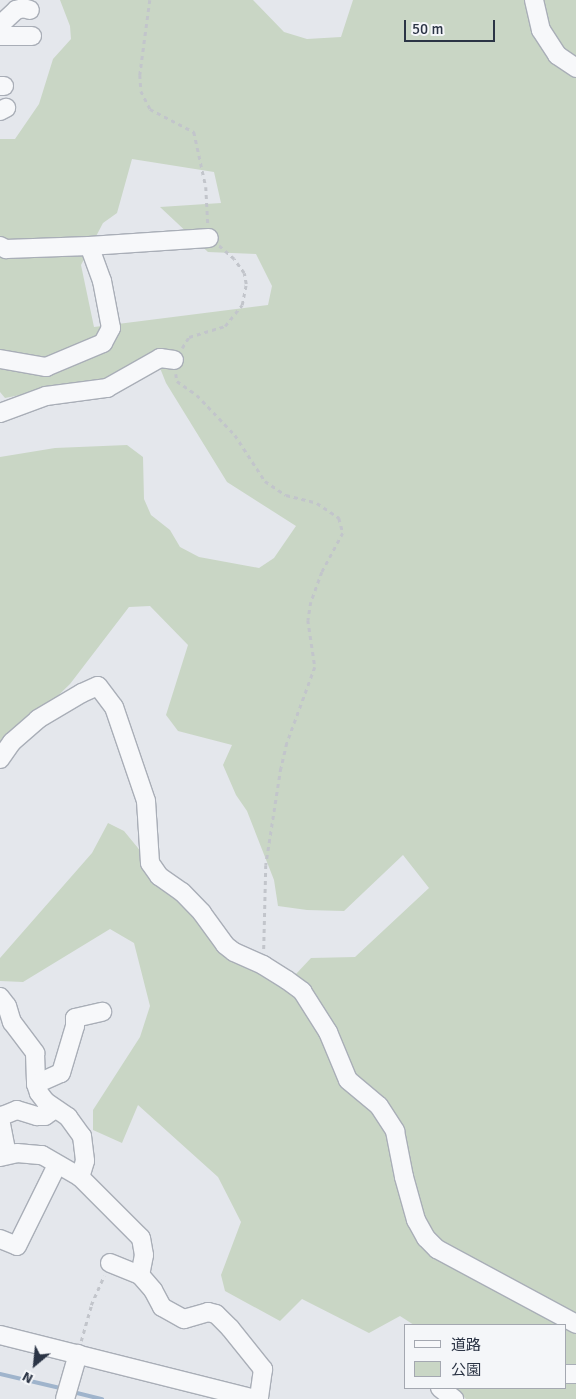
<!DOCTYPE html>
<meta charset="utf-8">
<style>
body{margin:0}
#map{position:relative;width:576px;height:1399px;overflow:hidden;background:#e4e7ec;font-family:Signika,"Noto Sans JP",sans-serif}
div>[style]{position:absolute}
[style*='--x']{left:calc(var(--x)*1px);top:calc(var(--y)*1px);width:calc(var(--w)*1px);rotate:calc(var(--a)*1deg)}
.green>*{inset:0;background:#c9d6c5}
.stream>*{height:4px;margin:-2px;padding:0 2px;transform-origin:2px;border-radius:2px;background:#9fb4cc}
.path>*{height:2.5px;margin-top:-1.25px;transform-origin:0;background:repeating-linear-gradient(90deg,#c2c5cb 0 4px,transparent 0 8px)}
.roads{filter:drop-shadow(1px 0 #a9aeb7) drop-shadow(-1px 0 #a9aeb7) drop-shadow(0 1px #a9aeb7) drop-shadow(0 -1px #a9aeb7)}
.minor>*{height:18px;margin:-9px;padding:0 9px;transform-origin:9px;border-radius:9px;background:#f7f8fa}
span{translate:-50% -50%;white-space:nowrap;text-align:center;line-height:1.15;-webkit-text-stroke:4px #f4f6f9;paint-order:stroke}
.legend{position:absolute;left:404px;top:1324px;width:162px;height:65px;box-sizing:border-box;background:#f4f6f9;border:1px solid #a4a8b1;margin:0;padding:6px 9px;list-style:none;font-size:15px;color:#2b3445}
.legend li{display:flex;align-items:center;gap:10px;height:25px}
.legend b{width:25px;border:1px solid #a4a8b1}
.north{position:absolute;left:10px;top:1339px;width:50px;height:50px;-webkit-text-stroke:4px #f4f6f9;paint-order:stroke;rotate:208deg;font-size:14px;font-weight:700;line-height:20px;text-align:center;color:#2b3445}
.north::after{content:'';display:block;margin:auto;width:18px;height:22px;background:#2b3445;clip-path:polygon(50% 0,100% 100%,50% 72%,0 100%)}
.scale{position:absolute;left:404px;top:20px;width:91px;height:22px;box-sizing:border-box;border:2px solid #2b3445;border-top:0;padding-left:6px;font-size:15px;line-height:18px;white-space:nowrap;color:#2b3445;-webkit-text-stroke:4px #f4f6f9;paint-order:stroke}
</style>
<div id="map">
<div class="green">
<div style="clip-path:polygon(evenodd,60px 0,253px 0,284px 32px,307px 39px,341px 37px,353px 0,576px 0,576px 1399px,466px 1399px,455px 1388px,565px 1388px,565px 1325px,414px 1325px,400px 1316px,369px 1333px,302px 1299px,280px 1321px,225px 1291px,221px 1275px,241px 1222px,218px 1177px,138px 1105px,122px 1143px,93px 1130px,93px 1110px,140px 1037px,150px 1006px,134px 943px,110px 929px,23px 982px,0 981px,0 958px,92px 853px,108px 823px,124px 831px,225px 954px,296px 974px,311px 958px,355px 957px,429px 888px,403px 855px,344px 911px,307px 910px,278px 906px,274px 880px,247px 811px,236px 795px,223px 765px,232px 745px,178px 731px,166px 715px,188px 645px,150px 606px,129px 607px,70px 684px,0 752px,0 457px,55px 448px,127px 445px,143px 457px,144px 499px,151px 515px,170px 530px,180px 547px,199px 557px,259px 568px,274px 558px,296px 526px,227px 482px,166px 383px,160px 368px,5px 398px,0 392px,0 139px,15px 139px,39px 104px,53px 59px,71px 39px,70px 26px,60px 0,132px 159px,214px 172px,221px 203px,160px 207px,208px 252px,256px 254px,272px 286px,268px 305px,94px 327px,81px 265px,103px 223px,117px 213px,132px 159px)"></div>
</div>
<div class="stream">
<div style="--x:0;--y:1374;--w:66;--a:13.2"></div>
<div style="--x:73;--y:1392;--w:30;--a:14"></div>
</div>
<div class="path">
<div style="--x:150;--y:0;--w:76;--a:97.6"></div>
<div style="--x:140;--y:75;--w:16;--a:86"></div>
<div style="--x:141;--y:91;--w:20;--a:63"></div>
<div style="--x:150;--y:109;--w:50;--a:27.6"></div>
<div style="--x:194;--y:132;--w:56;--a:77.7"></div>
<div style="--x:206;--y:187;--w:38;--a:87"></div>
<div style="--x:182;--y:348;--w:13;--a:-58"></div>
<div style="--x:189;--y:337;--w:38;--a:-17"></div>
<div style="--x:225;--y:326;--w:27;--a:-51"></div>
<div style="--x:242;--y:305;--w:21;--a:-79"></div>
<div style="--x:246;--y:284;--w:11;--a:-100"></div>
<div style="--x:244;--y:273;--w:17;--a:-126"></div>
<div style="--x:234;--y:259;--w:20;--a:-139"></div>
<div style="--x:176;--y:374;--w:7;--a:82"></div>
<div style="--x:177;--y:381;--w:24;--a:35"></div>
<div style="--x:197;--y:395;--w:55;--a:46.5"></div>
<div style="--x:235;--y:435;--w:55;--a:56.9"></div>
<div style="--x:265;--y:481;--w:25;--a:34"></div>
<div style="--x:286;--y:495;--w:32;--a:14"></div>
<div style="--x:317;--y:503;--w:27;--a:34"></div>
<div style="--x:339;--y:518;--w:16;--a:75"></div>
<div style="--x:343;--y:533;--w:44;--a:118.3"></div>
<div style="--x:322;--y:572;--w:32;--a:110"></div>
<div style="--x:311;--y:602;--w:18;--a:99"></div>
<div style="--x:308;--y:620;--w:48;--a:81.5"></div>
<div style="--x:315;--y:667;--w:81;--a:110.2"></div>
<div style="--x:287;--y:743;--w:26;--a:103"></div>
<div style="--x:281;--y:768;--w:98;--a:98.8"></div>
<div style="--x:266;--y:865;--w:84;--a:91.4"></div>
<div style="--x:81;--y:1341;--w:37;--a:-74"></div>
<div style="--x:91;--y:1305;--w:32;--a:-66"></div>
</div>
<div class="roads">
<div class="minor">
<div style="--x:534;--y:0;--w:31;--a:77"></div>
<div style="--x:541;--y:30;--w:30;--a:57"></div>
<div style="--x:557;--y:55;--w:23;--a:34"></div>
<div style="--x:0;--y:25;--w:22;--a:-43"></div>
<div style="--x:16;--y:10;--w:7;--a:-16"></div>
<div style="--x:23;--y:8;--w:7;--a:16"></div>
<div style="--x:0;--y:36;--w:32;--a:0"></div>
<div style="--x:0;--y:86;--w:4;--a:0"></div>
<div style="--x:0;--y:111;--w:7;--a:-27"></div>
<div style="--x:0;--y:246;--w:7;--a:27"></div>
<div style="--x:6;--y:249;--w:83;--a:-2.1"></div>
<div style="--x:89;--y:246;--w:120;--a:-3.8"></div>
<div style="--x:0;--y:359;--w:47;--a:9.9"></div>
<div style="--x:46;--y:367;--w:62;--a:-22.8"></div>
<div style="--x:103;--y:343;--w:17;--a:-62"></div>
<div style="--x:111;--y:328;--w:48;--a:-100.8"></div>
<div style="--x:102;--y:281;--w:37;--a:-110"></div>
<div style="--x:0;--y:413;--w:49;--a:-20.3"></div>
<div style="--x:46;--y:396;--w:62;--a:-7.5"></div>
<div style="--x:107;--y:388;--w:61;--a:-29.5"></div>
<div style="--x:160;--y:358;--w:14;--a:8"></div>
<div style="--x:0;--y:759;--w:21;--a:-55"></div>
<div style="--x:12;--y:742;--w:35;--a:-41"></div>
<div style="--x:38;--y:719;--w:51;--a:-30.6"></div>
<div style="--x:82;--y:693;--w:17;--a:-24"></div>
<div style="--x:98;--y:686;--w:26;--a:53"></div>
<div style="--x:114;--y:707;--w:99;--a:71.2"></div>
<div style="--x:146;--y:801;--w:62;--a:86.3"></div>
<div style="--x:150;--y:863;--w:16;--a:55"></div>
<div style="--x:159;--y:876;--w:28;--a:35"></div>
<div style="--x:182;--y:892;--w:29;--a:46"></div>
<div style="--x:202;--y:913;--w:39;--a:54"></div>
<div style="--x:225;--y:945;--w:11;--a:38"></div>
<div style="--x:234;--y:952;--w:32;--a:24"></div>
<div style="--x:263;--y:965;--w:28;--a:32"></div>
<div style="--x:287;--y:980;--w:19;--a:36"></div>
<div style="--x:302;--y:991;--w:49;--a:57.6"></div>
<div style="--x:328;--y:1032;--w:52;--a:67.4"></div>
<div style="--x:348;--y:1080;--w:40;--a:40"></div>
<div style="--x:379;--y:1106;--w:30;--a:57"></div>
<div style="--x:395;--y:1131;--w:47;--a:78.9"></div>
<div style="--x:404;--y:1177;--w:45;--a:74.4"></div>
<div style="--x:416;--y:1220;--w:21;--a:61"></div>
<div style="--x:426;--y:1238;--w:16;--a:45"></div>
<div style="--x:437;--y:1249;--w:158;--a:28.3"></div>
<div style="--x:0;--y:997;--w:11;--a:52"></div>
<div style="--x:7;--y:1006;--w:17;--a:73"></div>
<div style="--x:12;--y:1022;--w:39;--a:53"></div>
<div style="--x:35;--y:1053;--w:31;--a:88"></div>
<div style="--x:36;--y:1084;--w:9;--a:72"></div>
<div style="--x:39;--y:1093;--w:11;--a:52"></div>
<div style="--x:46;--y:1102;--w:27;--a:34"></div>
<div style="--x:68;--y:1117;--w:24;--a:54"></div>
<div style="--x:82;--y:1136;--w:25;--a:83"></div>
<div style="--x:85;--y:1161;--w:17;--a:107"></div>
<div style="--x:36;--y:1084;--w:27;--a:-24"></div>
<div style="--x:61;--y:1073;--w:49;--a:-73.4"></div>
<div style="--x:75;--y:1026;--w:8;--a:-90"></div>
<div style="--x:75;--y:1018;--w:28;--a:-13"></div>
<div style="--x:7;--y:1155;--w:37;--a:-101"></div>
<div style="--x:0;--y:1119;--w:4;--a:-56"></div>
<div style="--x:2;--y:1116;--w:16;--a:-22"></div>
<div style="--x:17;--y:1110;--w:21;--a:17"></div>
<div style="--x:37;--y:1116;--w:8;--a:0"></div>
<div style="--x:45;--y:1116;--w:12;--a:-35"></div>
<div style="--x:0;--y:1157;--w:17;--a:-13"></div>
<div style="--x:17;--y:1153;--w:25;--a:5"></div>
<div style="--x:42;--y:1155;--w:44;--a:30.1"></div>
<div style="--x:80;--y:1177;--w:86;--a:45"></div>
<div style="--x:141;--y:1238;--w:17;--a:80"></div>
<div style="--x:144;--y:1255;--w:20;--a:101"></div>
<div style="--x:140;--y:1275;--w:20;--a:49"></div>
<div style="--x:153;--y:1290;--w:19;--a:62"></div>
<div style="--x:162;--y:1307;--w:25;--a:29"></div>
<div style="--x:184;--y:1319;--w:25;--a:-16"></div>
<div style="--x:208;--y:1312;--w:8;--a:14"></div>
<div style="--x:216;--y:1314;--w:20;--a:45"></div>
<div style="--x:230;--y:1328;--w:53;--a:51.2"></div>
<div style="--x:263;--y:1369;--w:30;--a:98"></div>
<div style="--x:0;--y:1239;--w:18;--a:22"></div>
<div style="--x:17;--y:1246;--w:90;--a:-63.7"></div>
<div style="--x:110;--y:1263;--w:32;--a:22"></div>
<div style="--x:0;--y:1335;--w:263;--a:14.1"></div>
<div style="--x:565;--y:1374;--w:11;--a:0"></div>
<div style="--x:440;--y:1388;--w:18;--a:38"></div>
<div style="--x:65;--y:1399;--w:47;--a:-73.9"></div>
</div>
</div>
<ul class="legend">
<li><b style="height:6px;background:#f7f8fa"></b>道路</li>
<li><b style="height:14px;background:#c9d6c5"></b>公園</li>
</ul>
<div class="north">N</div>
<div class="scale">50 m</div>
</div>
